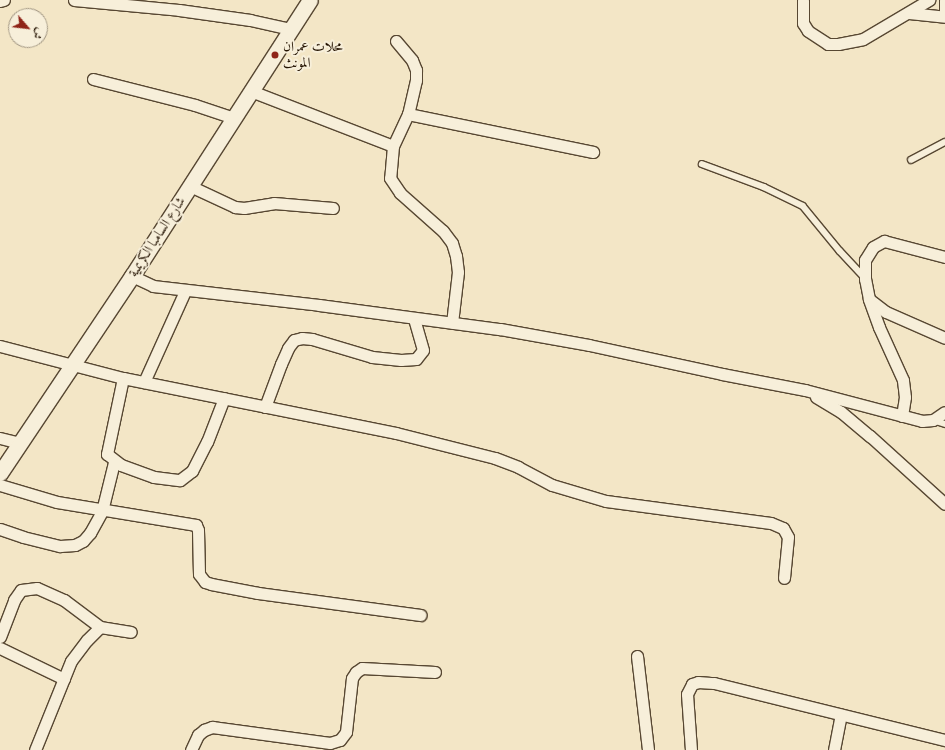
<!DOCTYPE html>
<meta charset="utf-8">
<style>
body{margin:0}
#map{position:relative;width:945px;height:750px;overflow:hidden;background:#f3e6c6;font-family:"IM FELL Double Pica",Amiri,serif}
div>[style]{position:absolute}
[style*='--x']{left:calc(var(--x)*1px);top:calc(var(--y)*1px);width:calc(var(--w)*1px);rotate:calc(var(--a)*1deg)}
.roads{filter:drop-shadow(1px 0 #574732) drop-shadow(-1px 0 #574732) drop-shadow(0 1px #574732) drop-shadow(0 -1px #574732)}
.service>*{height:5.5px;margin:-2.75px;padding:0 2.75px;transform-origin:2.75px;border-radius:2.75px;background:#f7efda}
.minor>*{height:11px;margin:-5.5px;padding:0 5.5px;transform-origin:5.5px;border-radius:5.5px;background:#f7efda}
.secondary>*{height:15px;margin:-7.5px;padding:0 7.5px;transform-origin:7.5px;border-radius:7.5px;background:#f7efda}
.dots>*{width:11px;height:11px;translate:-50% -50%;box-sizing:border-box;border:2px solid #f7efda;border-radius:50%}
span{translate:-50% -50%;white-space:nowrap;text-align:center;line-height:1.15;-webkit-text-stroke:4px #f7efda;paint-order:stroke}
.poi-label{font-size:14px;color:#231200}
.left{translate:0 -50%;text-align:left}
.street-label{font-size:14px;color:#231200}
.north{position:absolute;left:8px;top:8px;width:40px;height:40px;box-sizing:border-box;background:#f7efda;border:1px solid #a29783;border-radius:50%;rotate:118deg;font-size:11px;font-weight:700;line-height:16px;text-align:center;color:#231200}
.north::after{content:'';display:block;margin:auto;width:14px;height:18px;background:#8f2418;clip-path:polygon(50% 0,100% 100%,50% 72%,0 100%)}
</style>
<div id="map">
<div class="roads">
<div class="service">
<div style="--x:911;--y:160;--w:38;--a:-28"></div>
<div style="--x:702;--y:164;--w:66;--a:20.4"></div>
<div style="--x:764;--y:187;--w:43;--a:26"></div>
<div style="--x:803;--y:206;--w:58;--a:50.6"></div>
<div style="--x:840;--y:251;--w:35;--a:47"></div>
<div style="--x:933;--y:420;--w:13;--a:18"></div>
</div>
<div class="minor">
<div style="--x:74;--y:0;--w:105;--a:5.4"></div>
<div style="--x:179;--y:10;--w:72;--a:8"></div>
<div style="--x:250;--y:20;--w:42;--a:12.4"></div>
<div style="--x:803;--y:0;--w:23;--a:90"></div>
<div style="--x:803;--y:23;--w:9;--a:58"></div>
<div style="--x:808;--y:31;--w:24;--a:33"></div>
<div style="--x:828;--y:44;--w:10;--a:0"></div>
<div style="--x:838;--y:44;--w:25;--a:-11"></div>
<div style="--x:863;--y:39;--w:77;--a:-30.6"></div>
<div style="--x:945;--y:0;--w:11;--a:90"></div>
<div style="--x:0;--y:1;--w:4;--a:-14"></div>
<div style="--x:909;--y:13;--w:36;--a:6"></div>
<div style="--x:396;--y:41;--w:25;--a:50"></div>
<div style="--x:412;--y:60;--w:11;--a:68"></div>
<div style="--x:416;--y:70;--w:10;--a:90"></div>
<div style="--x:416;--y:80;--w:35;--a:103"></div>
<div style="--x:408;--y:114;--w:35;--a:115"></div>
<div style="--x:393;--y:146;--w:32;--a:95"></div>
<div style="--x:390;--y:178;--w:18;--a:56"></div>
<div style="--x:400;--y:193;--w:57;--a:41.5"></div>
<div style="--x:443;--y:231;--w:15;--a:53"></div>
<div style="--x:452;--y:243;--w:14;--a:73"></div>
<div style="--x:456;--y:256;--w:16;--a:83"></div>
<div style="--x:458;--y:272;--w:51;--a:96.7"></div>
<div style="--x:93;--y:79;--w:105;--a:14.3"></div>
<div style="--x:195;--y:105;--w:41;--a:18.4"></div>
<div style="--x:251;--y:91;--w:152;--a:21.2"></div>
<div style="--x:408;--y:114;--w:189;--a:11.6"></div>
<div style="--x:190;--y:186;--w:50;--a:25"></div>
<div style="--x:235;--y:207;--w:9;--a:6"></div>
<div style="--x:244;--y:208;--w:30;--a:-9"></div>
<div style="--x:274;--y:203;--w:59;--a:4.8"></div>
<div style="--x:132;--y:276;--w:23;--a:25"></div>
<div style="--x:153;--y:286;--w:167;--a:6.5"></div>
<div style="--x:319;--y:305;--w:183;--a:7.6"></div>
<div style="--x:500;--y:329;--w:90;--a:10.2"></div>
<div style="--x:589;--y:345;--w:136;--a:12.3"></div>
<div style="--x:722;--y:374;--w:85;--a:10.9"></div>
<div style="--x:805;--y:390;--w:121;--a:14.8"></div>
<div style="--x:922;--y:421;--w:11;--a:-5"></div>
<div style="--x:933;--y:420;--w:14;--a:-34"></div>
<div style="--x:870;--y:300;--w:20;--a:37"></div>
<div style="--x:886;--y:312;--w:64;--a:23.8"></div>
<div style="--x:0;--y:346;--w:127;--a:14.6"></div>
<div style="--x:123;--y:378;--w:278;--a:11.4"></div>
<div style="--x:396;--y:433;--w:102;--a:14.2"></div>
<div style="--x:495;--y:458;--w:25;--a:21"></div>
<div style="--x:518;--y:467;--w:38;--a:28"></div>
<div style="--x:552;--y:485;--w:56;--a:16.5"></div>
<div style="--x:606;--y:501;--w:166;--a:7.6"></div>
<div style="--x:771;--y:523;--w:13;--a:23"></div>
<div style="--x:783;--y:528;--w:10;--a:61"></div>
<div style="--x:788;--y:537;--w:41;--a:95.6"></div>
<div style="--x:123;--y:378;--w:78;--a:101.9"></div>
<div style="--x:107;--y:454;--w:18;--a:38"></div>
<div style="--x:121;--y:465;--w:35;--a:20"></div>
<div style="--x:154;--y:477;--w:26;--a:7"></div>
<div style="--x:180;--y:480;--w:15;--a:-37"></div>
<div style="--x:192;--y:471;--w:33;--a:-63"></div>
<div style="--x:207;--y:442;--w:47;--a:-68.9"></div>
<div style="--x:144;--y:382;--w:100;--a:-65.7"></div>
<div style="--x:816;--y:397;--w:29;--a:31"></div>
<div style="--x:841;--y:412;--w:38;--a:40"></div>
<div style="--x:870;--y:436;--w:101;--a:42.2"></div>
<div style="--x:265;--y:407;--w:46;--a:-69.6"></div>
<div style="--x:281;--y:364;--w:17;--a:-66"></div>
<div style="--x:288;--y:348;--w:10;--a:-53"></div>
<div style="--x:294;--y:340;--w:8;--a:-14"></div>
<div style="--x:302;--y:338;--w:10;--a:6"></div>
<div style="--x:312;--y:339;--w:63;--a:16.7"></div>
<div style="--x:372;--y:357;--w:29;--a:6"></div>
<div style="--x:401;--y:360;--w:15;--a:-4"></div>
<div style="--x:416;--y:359;--w:11;--a:-52"></div>
<div style="--x:423;--y:350;--w:33;--a:-106"></div>
<div style="--x:902;--y:416;--w:19;--a:-81"></div>
<div style="--x:905;--y:397;--w:17;--a:-97"></div>
<div style="--x:903;--y:380;--w:58;--a:-114.4"></div>
<div style="--x:879;--y:327;--w:30;--a:-110"></div>
<div style="--x:869;--y:299;--w:20;--a:-101"></div>
<div style="--x:865;--y:279;--w:19;--a:-90"></div>
<div style="--x:865;--y:260;--w:15;--a:-58"></div>
<div style="--x:873;--y:247;--w:13;--a:-29"></div>
<div style="--x:884;--y:241;--w:63;--a:14.7"></div>
<div style="--x:0;--y:438;--w:21;--a:14"></div>
<div style="--x:0;--y:485;--w:59;--a:16.6"></div>
<div style="--x:57;--y:502;--w:141;--a:9.4"></div>
<div style="--x:196;--y:525;--w:5;--a:68"></div>
<div style="--x:198;--y:530;--w:44;--a:88.7"></div>
<div style="--x:199;--y:574;--w:10;--a:53"></div>
<div style="--x:205;--y:582;--w:6;--a:18"></div>
<div style="--x:211;--y:584;--w:48;--a:10.8"></div>
<div style="--x:258;--y:593;--w:164;--a:7.7"></div>
<div style="--x:0;--y:529;--w:24;--a:19"></div>
<div style="--x:23;--y:537;--w:38;--a:14"></div>
<div style="--x:60;--y:546;--w:15;--a:-4"></div>
<div style="--x:75;--y:545;--w:9;--a:-27"></div>
<div style="--x:83;--y:541;--w:11;--a:-49"></div>
<div style="--x:90;--y:533;--w:25;--a:-61"></div>
<div style="--x:102;--y:511;--w:50;--a:-76.2"></div>
<div style="--x:0;--y:637;--w:40;--a:-69"></div>
<div style="--x:14;--y:600;--w:12;--a:-55"></div>
<div style="--x:21;--y:590;--w:16;--a:-7"></div>
<div style="--x:37;--y:588;--w:30;--a:24"></div>
<div style="--x:64;--y:600;--w:45;--a:36.9"></div>
<div style="--x:0;--y:648;--w:71;--a:25.8"></div>
<div style="--x:637;--y:656;--w:95;--a:83.3"></div>
<div style="--x:35;--y:750;--w:96;--a:-68"></div>
<div style="--x:71;--y:661;--w:26;--a:-53"></div>
<div style="--x:87;--y:640;--w:18;--a:-45"></div>
<div style="--x:100;--y:627;--w:31;--a:9"></div>
<div style="--x:191;--y:750;--w:17;--a:-65"></div>
<div style="--x:198;--y:735;--w:8;--a:-40"></div>
<div style="--x:204;--y:730;--w:9;--a:-21"></div>
<div style="--x:212;--y:727;--w:119;--a:7.7"></div>
<div style="--x:330;--y:743;--w:10;--a:-17"></div>
<div style="--x:340;--y:740;--w:10;--a:-53"></div>
<div style="--x:346;--y:732;--w:54;--a:-83.7"></div>
<div style="--x:352;--y:678;--w:7;--a:-56"></div>
<div style="--x:356;--y:672;--w:7;--a:-34"></div>
<div style="--x:362;--y:668;--w:73;--a:3.1"></div>
<div style="--x:691;--y:750;--w:56;--a:-94.1"></div>
<div style="--x:687;--y:694;--w:11;--a:-63"></div>
<div style="--x:692;--y:684;--w:6;--a:-18"></div>
<div style="--x:698;--y:682;--w:16;--a:4"></div>
<div style="--x:714;--y:683;--w:238;--a:13.9"></div>
<div style="--x:834;--y:750;--w:36;--a:-79"></div>
</div>
<div class="secondary">
<div style="--x:0;--y:473;--w:237;--a:-56.2"></div>
<div style="--x:132;--y:276;--w:328;--a:-57.2"></div>
</div>
</div>
<div class="dots">
<div style="left:275px;top:55px;background:#8f2418"></div>
</div>
<div class="poi-label">
<span class="left" style="left:283px;top:55px">محلات عمران<br>المونث</span>
</div>
<div class="street-label">
<span style="left:157px;top:237px;rotate:-57deg">شارع السامبا الكريمية</span>
</div>
<div class="north">ش</div>
</div>
